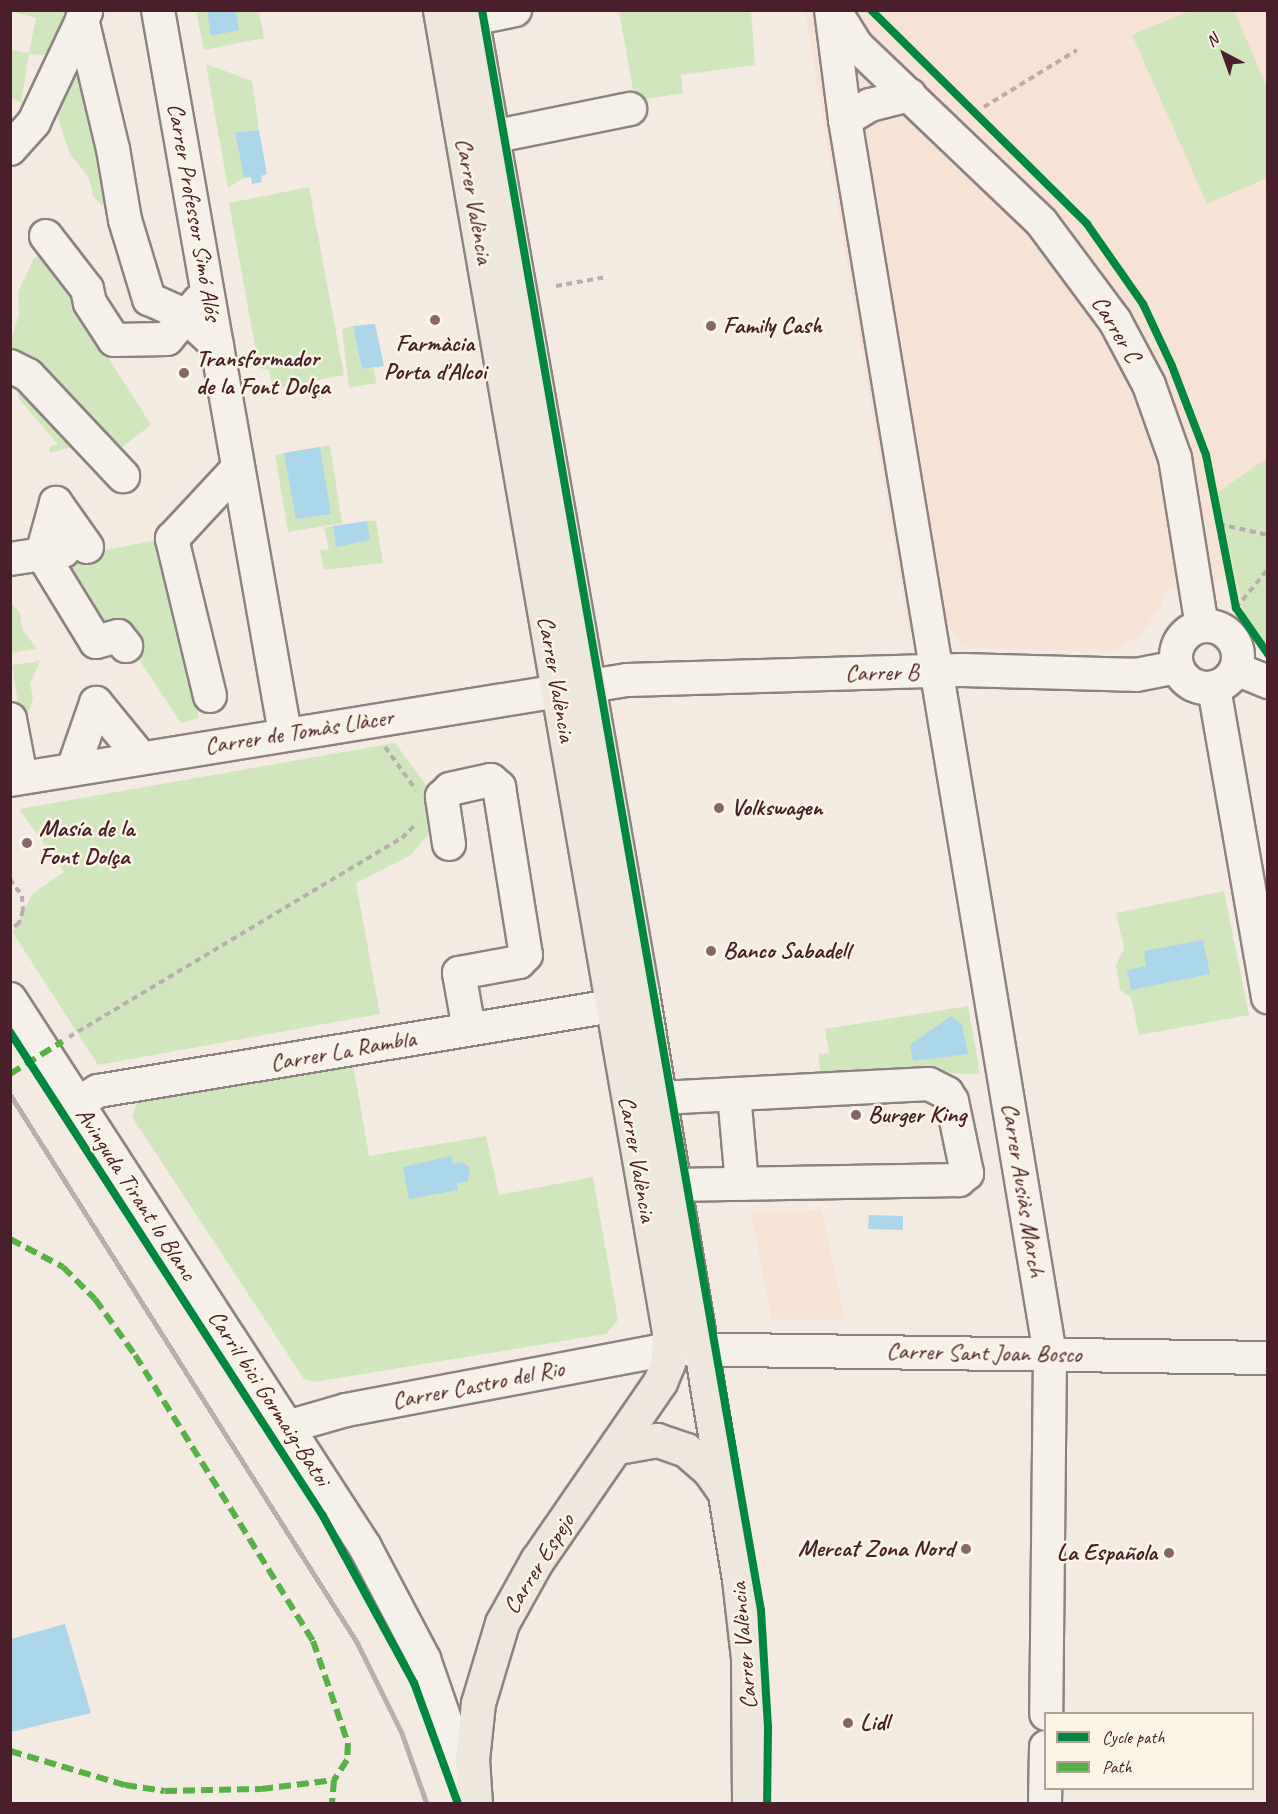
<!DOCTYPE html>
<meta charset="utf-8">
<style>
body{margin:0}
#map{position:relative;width:1278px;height:1814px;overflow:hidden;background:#f3eae2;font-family:Caveat,sans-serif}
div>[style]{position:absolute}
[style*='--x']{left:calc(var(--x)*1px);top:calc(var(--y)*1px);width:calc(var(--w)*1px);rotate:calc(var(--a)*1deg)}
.built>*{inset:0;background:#f7e3d6}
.green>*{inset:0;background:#d2e6be}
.water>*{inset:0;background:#acd7ea}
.path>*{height:4px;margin-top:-2px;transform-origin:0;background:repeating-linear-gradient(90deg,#b8afac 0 6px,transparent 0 10.5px)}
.roads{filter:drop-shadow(2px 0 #8e8281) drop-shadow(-2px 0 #8e8281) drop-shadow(0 2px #8e8281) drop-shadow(0 -2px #8e8281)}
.minor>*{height:32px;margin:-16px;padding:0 16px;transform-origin:16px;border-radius:16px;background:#f5f1ea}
.minor>.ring{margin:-16px;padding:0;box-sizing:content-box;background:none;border:32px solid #f5f1ea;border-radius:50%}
.major>*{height:33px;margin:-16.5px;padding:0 16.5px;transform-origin:16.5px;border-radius:16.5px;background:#ede7dd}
.rail>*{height:4.5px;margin:-2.25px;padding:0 2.25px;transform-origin:2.25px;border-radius:2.25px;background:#b8afac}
.quiet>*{height:6px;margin-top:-3px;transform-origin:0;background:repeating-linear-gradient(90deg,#57b146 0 12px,transparent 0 18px)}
.cycleway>*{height:8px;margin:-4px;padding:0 4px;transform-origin:4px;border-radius:4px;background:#00873e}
.dots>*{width:16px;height:16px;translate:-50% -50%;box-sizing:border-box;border:3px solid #fcf5e5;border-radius:50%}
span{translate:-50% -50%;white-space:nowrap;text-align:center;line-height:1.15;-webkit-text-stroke:5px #fcf5e5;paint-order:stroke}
.street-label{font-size:24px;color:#4a1f2b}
.poi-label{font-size:24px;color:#4a1f2b;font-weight:700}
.left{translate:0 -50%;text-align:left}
.right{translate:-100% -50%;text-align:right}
.frame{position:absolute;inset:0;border:12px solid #4a1f2b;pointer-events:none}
.legend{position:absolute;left:1044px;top:1712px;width:210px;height:78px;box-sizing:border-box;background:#fcf5e5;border:2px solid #b59f9b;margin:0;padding:8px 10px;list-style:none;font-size:18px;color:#4a1f2b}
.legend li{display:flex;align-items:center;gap:12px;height:30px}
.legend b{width:30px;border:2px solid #b59f9b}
.north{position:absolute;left:1194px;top:24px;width:60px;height:60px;-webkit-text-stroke:4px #fcf5e5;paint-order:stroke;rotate:319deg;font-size:16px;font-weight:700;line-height:24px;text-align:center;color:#4a1f2b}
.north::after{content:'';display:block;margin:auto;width:21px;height:27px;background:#4a1f2b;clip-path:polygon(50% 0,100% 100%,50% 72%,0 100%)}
</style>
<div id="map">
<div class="built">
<div style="clip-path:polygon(805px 11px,1267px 11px,1267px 648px,1236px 608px,1230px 579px,1166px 590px,1162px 605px,1141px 634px,1111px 652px,962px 647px,949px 627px,909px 632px)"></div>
<div style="clip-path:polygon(822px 1210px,845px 1320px,771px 1319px,751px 1212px)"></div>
</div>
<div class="green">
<div style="clip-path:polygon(10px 11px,67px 11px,45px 55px,29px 54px,21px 102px,11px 98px,11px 50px,29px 53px,36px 18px)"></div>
<div style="clip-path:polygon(196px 11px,259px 11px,264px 38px,204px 50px)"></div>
<div style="clip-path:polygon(619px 11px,751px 11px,755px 65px,681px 75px,683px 93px,635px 101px)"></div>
<div style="clip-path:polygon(1189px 11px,1234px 11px,1267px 87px,1267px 178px,1207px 204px,1132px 35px)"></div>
<div style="clip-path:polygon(80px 61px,117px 221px,93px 196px,89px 178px,70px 154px,55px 110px)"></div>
<div style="clip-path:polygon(206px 64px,252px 81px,259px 130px,235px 134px,244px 178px,228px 188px)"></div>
<div style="clip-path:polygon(309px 187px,344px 375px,273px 389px,269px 370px,259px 368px,229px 203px)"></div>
<div style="clip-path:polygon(48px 253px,74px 293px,78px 310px,151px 425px,114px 453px,11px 358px,11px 340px,19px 314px,18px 292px,34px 258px)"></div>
<div style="clip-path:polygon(353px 326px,362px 369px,374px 368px,376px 383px,349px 388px,342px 329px)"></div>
<div style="clip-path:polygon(18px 387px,83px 444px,50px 453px,49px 447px,58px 444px,19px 399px)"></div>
<div style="clip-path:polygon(330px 445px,342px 523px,288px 532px,275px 455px)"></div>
<div style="clip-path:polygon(1267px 458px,1267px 648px,1249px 636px,1217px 493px)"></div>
<div style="clip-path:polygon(367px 521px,376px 521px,383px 563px,324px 570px,320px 550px,329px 549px,324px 528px,333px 526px,336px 546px,370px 540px)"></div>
<div style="clip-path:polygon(161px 539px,199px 718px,181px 723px,121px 632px,100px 632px,63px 559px)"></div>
<div style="clip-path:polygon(10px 602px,20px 613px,22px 629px,37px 649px,11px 653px)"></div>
<div style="clip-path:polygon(40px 661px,30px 684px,33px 697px,23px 733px,12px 665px)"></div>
<div style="clip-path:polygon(395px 743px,430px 790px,433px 829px,411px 855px,356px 883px,380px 1014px,98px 1065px,13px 933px,32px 894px,64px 872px,19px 809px)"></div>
<div style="clip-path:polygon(1224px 891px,1249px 1015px,1139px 1035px,1131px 998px,1120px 990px,1116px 965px,1124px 948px,1116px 913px)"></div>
<div style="clip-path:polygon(968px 1006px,980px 1074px,821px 1072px,818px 1054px,829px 1053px,825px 1029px)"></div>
<div style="clip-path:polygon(353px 1064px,369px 1156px,486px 1136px,499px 1195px,593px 1177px,618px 1320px,606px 1334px,314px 1382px,304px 1379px,132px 1117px,137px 1103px)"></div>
</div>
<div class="water">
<div style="clip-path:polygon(207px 11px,236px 11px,239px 30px,211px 36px)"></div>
<div style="clip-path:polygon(259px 130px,267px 174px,261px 176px,262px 182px,252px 184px,251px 177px,244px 178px,235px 133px)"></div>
<div style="clip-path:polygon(375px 324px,384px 366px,362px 369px,353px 326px)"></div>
<div style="clip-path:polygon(320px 447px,331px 514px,296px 519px,284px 453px)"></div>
<div style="clip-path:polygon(367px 521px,370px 540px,336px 547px,333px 526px)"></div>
<div style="clip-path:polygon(1203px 940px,1210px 974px,1131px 990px,1127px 970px,1146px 966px,1144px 951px)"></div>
<div style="clip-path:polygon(951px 1016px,962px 1025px,968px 1054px,913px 1061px,910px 1045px)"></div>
<div style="clip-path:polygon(451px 1156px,453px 1164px,463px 1162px,470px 1168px,468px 1182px,457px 1183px,458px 1190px,409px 1199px,403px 1167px)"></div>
<div style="clip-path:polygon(869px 1215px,903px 1216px,903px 1230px,868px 1229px)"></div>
<div style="clip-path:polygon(65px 1624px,91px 1713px,11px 1732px,11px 1639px)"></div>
</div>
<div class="path">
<div style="--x:871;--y:10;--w:304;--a:44.7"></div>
<div style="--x:1087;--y:224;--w:98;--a:55"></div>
<div style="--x:1143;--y:304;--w:24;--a:66"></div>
<div style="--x:984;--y:107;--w:109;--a:-31.5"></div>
<div style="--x:556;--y:286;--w:51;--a:-10.2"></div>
<div style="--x:1206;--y:455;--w:156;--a:78.9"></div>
<div style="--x:1236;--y:608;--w:33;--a:52"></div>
<div style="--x:1256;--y:634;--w:17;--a:65"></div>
<div style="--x:1219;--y:524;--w:50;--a:12.7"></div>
<div style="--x:1236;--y:608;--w:50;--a:-50.6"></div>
<div style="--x:385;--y:747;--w:53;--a:54.2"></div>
<div style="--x:10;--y:879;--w:21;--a:55"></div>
<div style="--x:22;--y:896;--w:14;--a:86"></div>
<div style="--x:23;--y:910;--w:14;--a:107"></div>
<div style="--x:19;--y:923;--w:11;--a:142"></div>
<div style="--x:69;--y:1037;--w:388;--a:-30.9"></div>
<div style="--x:402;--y:838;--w:21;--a:-45"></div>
</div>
<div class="roads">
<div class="minor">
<div style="--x:158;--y:10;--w:734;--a:80.04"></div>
<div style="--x:831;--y:10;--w:111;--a:82.7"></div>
<div style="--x:845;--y:120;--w:1251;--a:80.57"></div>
<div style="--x:1050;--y:1354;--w:360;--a:90.6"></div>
<div style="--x:835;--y:11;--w:40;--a:58"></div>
<div style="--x:856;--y:45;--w:257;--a:43.7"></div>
<div style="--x:1042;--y:223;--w:122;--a:53.3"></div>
<div style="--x:1115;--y:321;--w:72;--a:62"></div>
<div style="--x:1149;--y:385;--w:77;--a:70.4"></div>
<div style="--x:1175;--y:458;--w:170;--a:80.9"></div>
<div style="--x:82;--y:19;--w:134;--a:76.6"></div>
<div style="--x:113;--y:149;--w:72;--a:80.4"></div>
<div style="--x:125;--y:220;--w:83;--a:73.1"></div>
<div style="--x:149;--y:299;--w:37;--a:24"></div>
<div style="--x:183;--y:314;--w:46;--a:42.4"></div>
<div style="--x:472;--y:19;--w:44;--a:-11.8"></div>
<div style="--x:845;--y:120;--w:29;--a:-31"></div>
<div style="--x:870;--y:105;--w:41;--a:-14"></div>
<div style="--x:492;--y:137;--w:141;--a:-11.5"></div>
<div style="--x:10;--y:149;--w:36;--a:-48"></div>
<div style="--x:34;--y:122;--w:122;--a:-64.7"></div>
<div style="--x:46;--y:236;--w:67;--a:52.3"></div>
<div style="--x:87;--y:289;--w:14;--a:78"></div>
<div style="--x:90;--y:303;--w:44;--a:57"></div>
<div style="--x:114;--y:340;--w:53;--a:-1.1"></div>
<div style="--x:167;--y:339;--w:50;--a:-49.9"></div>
<div style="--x:10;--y:366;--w:20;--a:27"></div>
<div style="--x:28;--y:375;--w:139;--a:46.8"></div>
<div style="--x:87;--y:547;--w:54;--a:-125.2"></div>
<div style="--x:56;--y:503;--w:53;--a:105.4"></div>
<div style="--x:42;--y:554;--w:103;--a:58.5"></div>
<div style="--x:96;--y:642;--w:23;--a:-15"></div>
<div style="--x:118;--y:636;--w:13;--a:51"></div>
<div style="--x:10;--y:559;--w:54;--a:-8.6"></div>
<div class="ring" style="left:1176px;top:626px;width:30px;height:30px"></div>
<div style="--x:1236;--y:669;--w:35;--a:22"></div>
<div style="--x:1214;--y:688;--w:314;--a:80.1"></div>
<div style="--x:210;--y:696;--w:162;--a:-103.6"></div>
<div style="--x:172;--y:539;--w:97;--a:-47.1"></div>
<div style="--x:10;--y:719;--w:59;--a:79.3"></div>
<div style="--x:73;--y:769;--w:70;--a:-70.8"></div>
<div style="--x:96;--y:703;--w:71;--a:50.7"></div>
<div style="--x:10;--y:780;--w:625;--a:-9.21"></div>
<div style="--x:627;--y:680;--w:335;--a:-1.7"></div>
<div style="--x:962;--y:670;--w:174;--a:1.6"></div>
<div style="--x:1136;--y:675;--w:42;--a:-11"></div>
<div style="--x:449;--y:844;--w:48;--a:-98.5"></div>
<div style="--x:442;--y:797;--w:11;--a:-45"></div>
<div style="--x:450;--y:789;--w:42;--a:-12.4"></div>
<div style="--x:491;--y:780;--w:11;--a:41"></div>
<div style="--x:499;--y:787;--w:170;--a:80.9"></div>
<div style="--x:526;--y:955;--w:10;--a:135"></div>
<div style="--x:519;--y:962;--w:61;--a:169.6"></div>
<div style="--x:459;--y:973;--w:57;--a:79.9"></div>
<div style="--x:10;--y:999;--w:653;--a:57.06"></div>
<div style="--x:365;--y:1547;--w:127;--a:62.2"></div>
<div style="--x:424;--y:1659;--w:138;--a:70.9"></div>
<div style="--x:734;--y:1094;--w:90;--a:84.9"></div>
<div style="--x:660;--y:1098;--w:269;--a:-3"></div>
<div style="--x:929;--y:1084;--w:20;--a:27"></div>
<div style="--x:947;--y:1093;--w:9;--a:58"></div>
<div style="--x:952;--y:1101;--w:74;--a:78.2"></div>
<div style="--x:967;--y:1173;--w:11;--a:139"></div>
<div style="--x:959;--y:1180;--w:285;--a:179"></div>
<div style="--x:77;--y:1104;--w:25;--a:-32"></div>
<div style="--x:98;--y:1091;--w:521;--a:-9.39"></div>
<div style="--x:287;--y:1427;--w:61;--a:-16.1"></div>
<div style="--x:346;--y:1410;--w:329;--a:-10.7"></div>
<div style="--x:669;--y:1349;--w:599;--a:0.86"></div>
<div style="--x:1045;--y:1804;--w:57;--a:-89"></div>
</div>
<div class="major">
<div style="--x:440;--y:10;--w:1341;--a:80.17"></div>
<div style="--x:669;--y:1331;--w:32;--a:92"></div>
<div style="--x:668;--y:1363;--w:21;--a:113"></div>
<div style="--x:660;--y:1382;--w:216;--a:124.6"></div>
<div style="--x:537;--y:1560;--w:72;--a:119.1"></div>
<div style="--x:502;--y:1623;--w:84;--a:106.7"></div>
<div style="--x:478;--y:1703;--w:56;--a:96.1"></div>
<div style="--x:472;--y:1759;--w:45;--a:86.2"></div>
<div style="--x:470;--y:10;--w:998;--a:80.08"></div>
<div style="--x:642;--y:993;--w:594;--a:80.6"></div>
<div style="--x:739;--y:1579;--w:80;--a:83.5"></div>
<div style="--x:748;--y:1658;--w:146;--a:89.6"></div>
<div style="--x:618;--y:1447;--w:40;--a:-10"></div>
<div style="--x:657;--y:1440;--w:31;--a:19"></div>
<div style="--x:686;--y:1450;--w:30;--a:41"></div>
<div style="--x:709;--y:1470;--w:24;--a:55"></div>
</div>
</div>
<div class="rail">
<div style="--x:10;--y:1094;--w:649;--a:57.66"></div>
<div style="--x:357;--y:1642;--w:102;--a:63.7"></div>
<div style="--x:402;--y:1733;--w:75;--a:70.6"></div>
</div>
<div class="quiet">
<div style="--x:10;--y:1074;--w:62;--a:-31.9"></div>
<div style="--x:10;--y:1239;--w:60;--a:27.8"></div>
<div style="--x:63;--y:1267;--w:45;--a:45"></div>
<div style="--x:95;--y:1299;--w:69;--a:54.5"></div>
<div style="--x:135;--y:1355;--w:337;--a:58.1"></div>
<div style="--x:313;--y:1641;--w:108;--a:71.1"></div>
<div style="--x:348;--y:1743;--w:17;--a:93"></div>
<div style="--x:347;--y:1760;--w:24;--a:123"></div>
<div style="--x:334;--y:1780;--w:24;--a:95"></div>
<div style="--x:10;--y:1751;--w:120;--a:16.5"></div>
<div style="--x:125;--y:1785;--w:40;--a:8.5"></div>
<div style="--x:165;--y:1791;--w:96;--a:-1.2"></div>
<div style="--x:261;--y:1789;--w:74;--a:-7"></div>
</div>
<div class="cycleway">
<div style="--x:482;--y:10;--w:1624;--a:80.11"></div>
<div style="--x:761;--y:1610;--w:117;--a:86.6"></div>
<div style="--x:768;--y:1727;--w:77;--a:90.7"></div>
<div style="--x:871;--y:10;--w:304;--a:44.7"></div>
<div style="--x:1087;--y:224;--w:98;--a:55"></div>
<div style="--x:1143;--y:304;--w:68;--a:64.9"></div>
<div style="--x:1172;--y:366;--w:95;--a:69.1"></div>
<div style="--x:1206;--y:455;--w:156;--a:78.9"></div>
<div style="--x:1236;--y:608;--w:56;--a:55.2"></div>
<div style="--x:10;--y:1032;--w:576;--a:57.11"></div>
<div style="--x:323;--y:1516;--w:190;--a:61.4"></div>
<div style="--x:414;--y:1683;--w:129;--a:70"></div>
</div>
<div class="dots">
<div style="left:435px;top:320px;background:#85666b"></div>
<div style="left:711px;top:326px;background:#85666b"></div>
<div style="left:184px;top:373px;background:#85666b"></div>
<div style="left:719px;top:808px;background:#85666b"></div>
<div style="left:27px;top:843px;background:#85666b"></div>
<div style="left:711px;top:951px;background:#85666b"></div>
<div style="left:856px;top:1115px;background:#85666b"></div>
<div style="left:966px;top:1549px;background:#85666b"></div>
<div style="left:1169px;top:1553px;background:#85666b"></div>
<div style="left:848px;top:1723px;background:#85666b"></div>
</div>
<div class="street-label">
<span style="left:474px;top:201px;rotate:80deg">Carrer València</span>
<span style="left:194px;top:212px;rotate:80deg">Carrer Professor Simó Alós</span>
<span style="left:1116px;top:329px;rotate:59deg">Carrer C</span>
<span style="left:882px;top:673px;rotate:-1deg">Carrer B</span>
<span style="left:556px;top:679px;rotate:80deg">Carrer València</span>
<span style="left:299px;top:732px;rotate:-9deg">Carrer de Tomàs Llàcer</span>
<span style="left:343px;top:1051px;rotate:-10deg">Carrer La Rambla</span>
<span style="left:637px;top:1159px;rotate:80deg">Carrer València</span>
<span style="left:1023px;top:1190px;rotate:81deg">Carrer Ausiàs March</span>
<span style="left:136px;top:1194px;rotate:57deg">Avinguda Tirant lo Blanc</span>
<span style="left:984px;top:1353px;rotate:1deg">Carrer Sant Joan Bosco</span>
<span style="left:478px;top:1385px;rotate:-11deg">Carrer Castro del Rio</span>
<span style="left:269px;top:1398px;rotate:57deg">Carril bici Gormaig-Batoi</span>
<span style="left:539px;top:1564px;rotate:-58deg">Carrer Espejo</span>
<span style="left:744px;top:1646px;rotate:-95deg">Carrer València</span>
</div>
<div class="poi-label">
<span class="left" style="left:723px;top:326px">Family Cash</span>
<span style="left:435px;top:358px">Farmàcia<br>Porta d'Alcoi</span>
<span class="left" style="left:196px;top:373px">Transformador<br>de la Font Dolça</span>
<span class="left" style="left:731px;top:808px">Volkswagen</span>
<span class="left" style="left:39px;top:843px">Masía de la<br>Font Dolça</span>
<span class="left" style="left:723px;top:951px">Banco Sabadell</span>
<span class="left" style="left:868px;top:1115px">Burger King</span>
<span class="right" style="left:954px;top:1549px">Mercat Zona Nord</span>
<span class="right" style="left:1157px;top:1553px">La Española</span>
<span class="left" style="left:860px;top:1723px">Lidl</span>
</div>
<div class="frame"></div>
<ul class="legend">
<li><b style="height:8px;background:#00873e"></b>Cycle path</li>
<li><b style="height:8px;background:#57b146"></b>Path</li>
</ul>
<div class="north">N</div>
</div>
